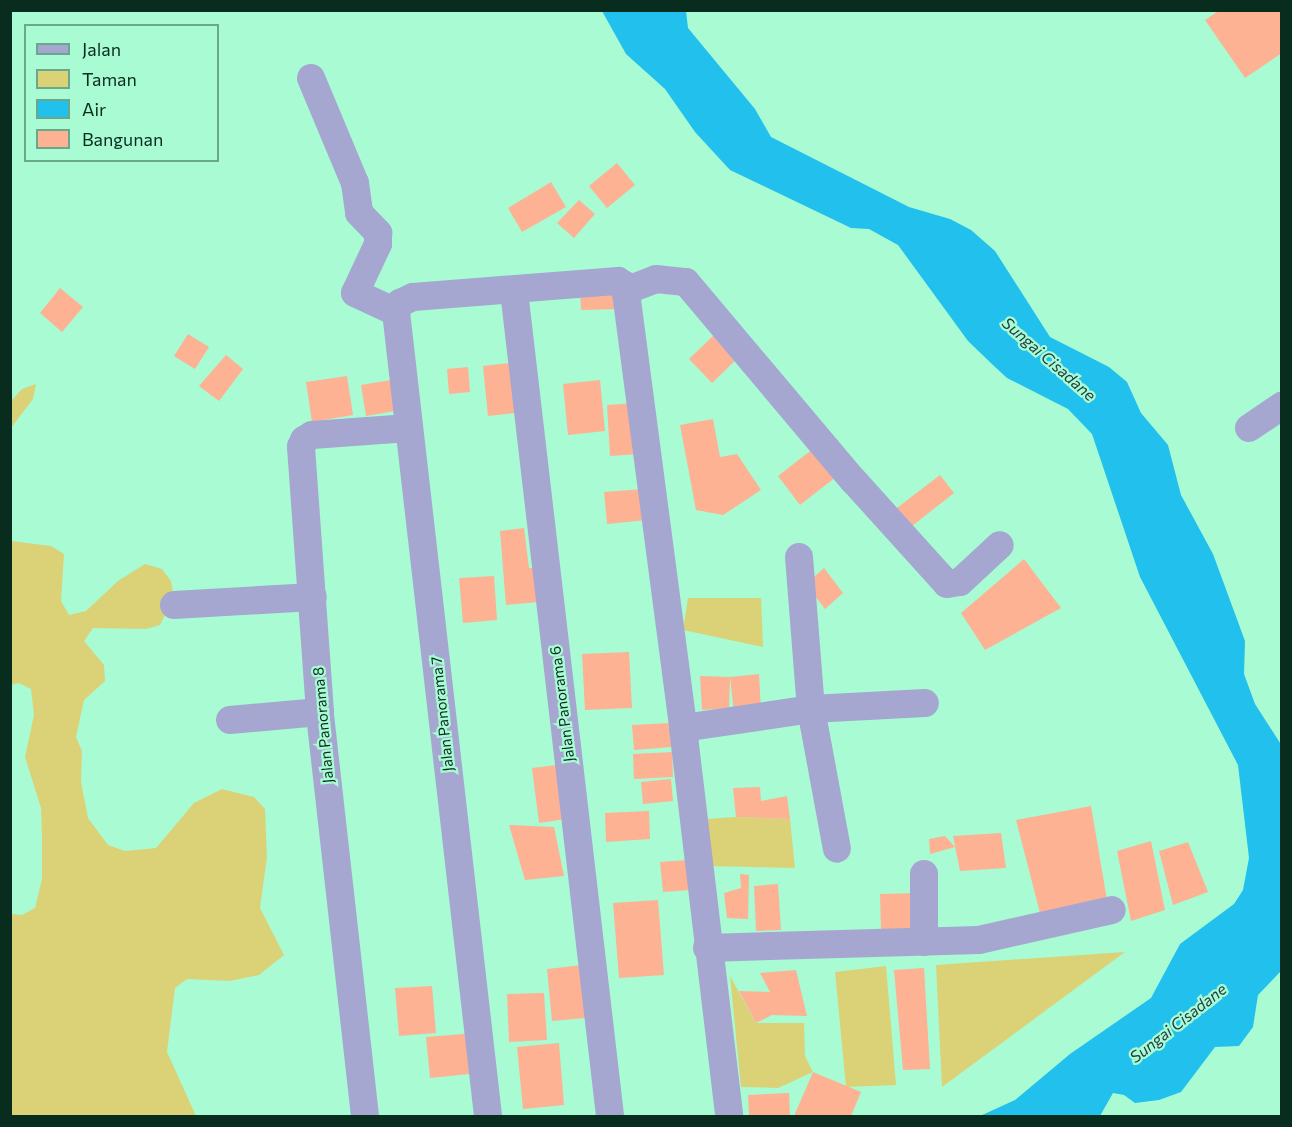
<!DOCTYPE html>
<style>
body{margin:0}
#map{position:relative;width:1292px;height:1127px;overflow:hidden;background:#a9fbd4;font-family:Commissioner,sans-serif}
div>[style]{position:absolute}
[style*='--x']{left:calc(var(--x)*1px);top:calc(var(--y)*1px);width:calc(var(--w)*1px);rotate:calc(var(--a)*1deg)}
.green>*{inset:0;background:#dbd277}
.water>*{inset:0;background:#22c0ec}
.building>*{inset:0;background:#fdb294}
.minor>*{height:28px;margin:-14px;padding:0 14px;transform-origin:14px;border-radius:14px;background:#a5a7d1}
span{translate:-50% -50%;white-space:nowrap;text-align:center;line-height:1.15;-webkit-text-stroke:4.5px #a9fbd4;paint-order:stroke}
.street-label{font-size:15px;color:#082c1e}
.water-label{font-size:16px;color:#243b44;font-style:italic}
.frame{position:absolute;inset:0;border:12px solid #082c1e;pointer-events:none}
.legend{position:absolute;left:24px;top:24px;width:195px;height:138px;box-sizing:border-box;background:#a9fbd4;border:2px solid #69a88b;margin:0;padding:8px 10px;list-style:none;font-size:18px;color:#082c1e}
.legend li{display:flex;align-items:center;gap:12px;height:30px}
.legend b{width:30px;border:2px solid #69a88b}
</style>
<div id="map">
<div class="green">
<div style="clip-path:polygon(36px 384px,33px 399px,11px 428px,11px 401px,22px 389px)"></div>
<div style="clip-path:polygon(11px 541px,51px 546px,64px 554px,61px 601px,69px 615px,86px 611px,118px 581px,145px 564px,162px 569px,171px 581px,174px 597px,160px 625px,146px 629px,93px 628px,84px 641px,104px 665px,105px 681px,84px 700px,76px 737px,82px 751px,81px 782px,88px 818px,108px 845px,125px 851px,156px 848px,194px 803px,222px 789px,254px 797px,265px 809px,267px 857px,260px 908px,284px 955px,259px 975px,230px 981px,187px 979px,175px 988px,167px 1052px,196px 1116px,11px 1116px,11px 914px,22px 915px,35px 908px,42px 879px,42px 837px,41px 808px,25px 757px,34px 715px,31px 689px,19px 683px,11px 685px)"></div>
<div style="clip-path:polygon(688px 598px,761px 598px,763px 647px,683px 630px)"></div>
<div style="clip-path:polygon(736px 817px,790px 819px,795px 868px,707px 866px,705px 819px)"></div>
<div style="clip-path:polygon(1125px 952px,942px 1087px,936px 965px)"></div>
<div style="clip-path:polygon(886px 966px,896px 1085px,846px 1087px,835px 972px)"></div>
<div style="clip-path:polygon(730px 976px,756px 1023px,804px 1023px,805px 1056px,813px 1072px,778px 1088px,741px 1087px)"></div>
</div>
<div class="water">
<div style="clip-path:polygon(602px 11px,686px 11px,688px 28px,755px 109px,771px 137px,909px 207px,950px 219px,971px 230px,995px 251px,1050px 337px,1109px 367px,1127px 382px,1141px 413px,1168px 445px,1181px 495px,1213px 554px,1245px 641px,1244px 674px,1255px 704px,1282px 746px,1281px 971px,1258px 995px,1253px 1027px,1239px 1046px,1215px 1047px,1181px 1092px,1159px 1100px,1135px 1103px,1124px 1095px,1113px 1093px,1100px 1116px,980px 1116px,1015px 1100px,1070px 1054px,1151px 998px,1180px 944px,1234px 904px,1243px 890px,1249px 858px,1238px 765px,1140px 577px,1092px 434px,1068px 409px,1007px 378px,993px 365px,968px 341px,898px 245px,869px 229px,851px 228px,730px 170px,695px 132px,665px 89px,626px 54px)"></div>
</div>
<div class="building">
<div style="clip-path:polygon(1220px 10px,1282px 10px,1282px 53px,1245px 78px,1205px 20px)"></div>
<div style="clip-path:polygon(617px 163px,635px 185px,607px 208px,589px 186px)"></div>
<div style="clip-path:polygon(551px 182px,566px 207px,522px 232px,508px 208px)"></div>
<div style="clip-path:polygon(579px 200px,595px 214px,574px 238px,557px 223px)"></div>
<div style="clip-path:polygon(620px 287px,621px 309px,581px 310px,580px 288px)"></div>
<div style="clip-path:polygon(60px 288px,83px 307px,62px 332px,40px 313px)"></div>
<div style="clip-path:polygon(716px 333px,739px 357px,712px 383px,689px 359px)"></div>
<div style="clip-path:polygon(188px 334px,209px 347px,195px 369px,174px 356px)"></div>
<div style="clip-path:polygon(226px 355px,243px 369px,219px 401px,199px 386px)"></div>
<div style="clip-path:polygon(518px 362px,524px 412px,488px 416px,483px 366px)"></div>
<div style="clip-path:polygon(468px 367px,470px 392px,449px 394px,447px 369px)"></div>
<div style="clip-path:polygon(347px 376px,353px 415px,312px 422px,306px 382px)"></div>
<div style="clip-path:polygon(391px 380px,395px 411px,366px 416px,361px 385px)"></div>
<div style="clip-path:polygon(600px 380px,605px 431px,568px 435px,563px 384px)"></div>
<div style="clip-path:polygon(637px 403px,640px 454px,610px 456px,607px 405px)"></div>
<div style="clip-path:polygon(713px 419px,720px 457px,737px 454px,761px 490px,723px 515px,696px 510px,680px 425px)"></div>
<div style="clip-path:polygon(814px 448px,836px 477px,800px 505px,778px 476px)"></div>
<div style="clip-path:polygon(940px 475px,954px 493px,907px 530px,893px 511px)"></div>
<div style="clip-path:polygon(644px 489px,647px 520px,607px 524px,604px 492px)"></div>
<div style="clip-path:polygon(524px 528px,529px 568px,546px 566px,549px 601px,506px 605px,500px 531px)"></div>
<div style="clip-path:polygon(1024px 559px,1061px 608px,985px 650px,961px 613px)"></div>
<div style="clip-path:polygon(824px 568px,843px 593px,825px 609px,806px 584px)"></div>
<div style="clip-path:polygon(494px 576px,497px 620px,463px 623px,459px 578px)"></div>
<div style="clip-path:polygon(629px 652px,632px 708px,585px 710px,582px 654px)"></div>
<div style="clip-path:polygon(759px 674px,761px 710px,734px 712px,730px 677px)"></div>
<div style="clip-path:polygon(700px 676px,730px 677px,729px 708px,702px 710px)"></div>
<div style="clip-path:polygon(671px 723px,672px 747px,634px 750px,632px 725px)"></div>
<div style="clip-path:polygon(672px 752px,673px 777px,634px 779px,633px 754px)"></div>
<div style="clip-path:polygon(566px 764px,573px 818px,539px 823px,532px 768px)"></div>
<div style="clip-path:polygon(671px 779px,673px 801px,643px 804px,641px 782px)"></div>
<div style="clip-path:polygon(760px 787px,761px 801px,787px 796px,790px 819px,736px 817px,733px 788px)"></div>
<div style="clip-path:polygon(1091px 806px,1107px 900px,1040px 913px,1016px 820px)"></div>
<div style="clip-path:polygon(649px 811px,650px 839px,606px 842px,605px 813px)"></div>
<div style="clip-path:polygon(509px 825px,554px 827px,564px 876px,525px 880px)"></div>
<div style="clip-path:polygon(1001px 833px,1006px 868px,960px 871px,953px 836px)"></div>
<div style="clip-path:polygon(945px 836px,955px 847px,930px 854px,929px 839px)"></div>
<div style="clip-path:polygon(1151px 841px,1165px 910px,1131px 921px,1117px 851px)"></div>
<div style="clip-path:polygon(1188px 842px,1208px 892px,1173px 905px,1159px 851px)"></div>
<div style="clip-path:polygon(688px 860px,690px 890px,663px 892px,660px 862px)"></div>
<div style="clip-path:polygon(740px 874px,749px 875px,748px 919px,727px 918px,724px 893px,741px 888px)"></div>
<div style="clip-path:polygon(778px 884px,781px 930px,756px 931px,754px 886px)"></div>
<div style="clip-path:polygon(917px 893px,919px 928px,881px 930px,880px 894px)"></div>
<div style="clip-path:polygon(658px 900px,664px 975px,619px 978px,613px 903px)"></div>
<div style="clip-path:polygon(592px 964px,597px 1017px,552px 1021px,547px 969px)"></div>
<div style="clip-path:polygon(924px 968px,930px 1069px,903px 1070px,894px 970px)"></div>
<div style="clip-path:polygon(796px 970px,807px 1016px,772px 1015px,756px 1023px,739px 991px,770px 992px,760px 973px)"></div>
<div style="clip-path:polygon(432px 986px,436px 1033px,399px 1036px,395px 988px)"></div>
<div style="clip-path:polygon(544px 993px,547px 1040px,509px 1042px,507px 994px)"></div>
<div style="clip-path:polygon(475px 1033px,479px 1073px,430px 1078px,426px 1037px)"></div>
<div style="clip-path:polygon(559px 1043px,564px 1105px,523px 1109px,517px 1047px)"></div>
<div style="clip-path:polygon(813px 1072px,861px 1092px,851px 1116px,794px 1116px)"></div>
<div style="clip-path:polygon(789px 1093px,790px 1116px,749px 1116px,748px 1095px)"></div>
</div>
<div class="minor">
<div style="--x:311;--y:78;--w:114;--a:67.3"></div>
<div style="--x:355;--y:183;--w:30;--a:82"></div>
<div style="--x:359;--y:213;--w:28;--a:46"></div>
<div style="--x:378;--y:233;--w:11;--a:90"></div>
<div style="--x:378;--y:244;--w:54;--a:115.1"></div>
<div style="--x:355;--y:293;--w:45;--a:24.9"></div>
<div style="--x:514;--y:291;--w:831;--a:83.36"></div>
<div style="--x:625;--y:291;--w:33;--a:-21"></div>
<div style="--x:656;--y:279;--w:30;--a:6"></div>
<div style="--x:686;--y:282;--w:259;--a:49.9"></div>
<div style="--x:853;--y:480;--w:140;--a:47.9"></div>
<div style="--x:947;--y:584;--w:13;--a:-9"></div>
<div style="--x:960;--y:582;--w:54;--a:-42.8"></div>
<div style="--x:396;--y:312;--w:10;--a:-66"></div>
<div style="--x:400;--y:303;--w:14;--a:-25"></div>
<div style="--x:413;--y:297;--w:206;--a:-4.5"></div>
<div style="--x:618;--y:281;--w:8;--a:30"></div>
<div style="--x:625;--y:285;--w:447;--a:82.5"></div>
<div style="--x:683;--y:728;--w:391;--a:83.2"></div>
<div style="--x:396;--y:312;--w:809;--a:83.47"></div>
<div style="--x:1249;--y:428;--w:40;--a:-34"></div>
<div style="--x:799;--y:557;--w:152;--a:85.5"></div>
<div style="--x:811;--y:709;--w:142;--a:79.5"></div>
<div style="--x:174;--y:605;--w:139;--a:-3.3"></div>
<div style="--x:230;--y:720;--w:90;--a:-5.1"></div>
<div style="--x:683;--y:728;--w:129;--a:-8.4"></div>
<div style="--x:811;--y:709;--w:114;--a:-3"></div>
<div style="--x:924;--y:942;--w:68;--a:-90"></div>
<div style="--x:707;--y:948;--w:272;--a:-1.7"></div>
<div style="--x:979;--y:940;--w:136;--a:-12.7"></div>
<div style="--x:365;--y:1116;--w:406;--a:-96.4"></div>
<div style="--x:320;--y:712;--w:266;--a:-94.1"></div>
<div style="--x:301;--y:447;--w:8;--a:-67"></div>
<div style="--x:304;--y:440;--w:9;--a:-32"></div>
<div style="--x:312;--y:435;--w:97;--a:-4.1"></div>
</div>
<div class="street-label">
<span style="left:562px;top:704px;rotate:-97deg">Jalan Panorama 6</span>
<span style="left:442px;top:714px;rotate:-96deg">Jalan Panorama 7</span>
<span style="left:323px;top:725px;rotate:-95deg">Jalan Panorama 8</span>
</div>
<div class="water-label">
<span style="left:1049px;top:359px;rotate:41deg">Sungai Cisadane</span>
<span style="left:1178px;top:1023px;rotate:-38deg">Sungai Cisadane</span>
</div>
<div class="frame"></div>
<ul class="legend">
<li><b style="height:8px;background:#a5a7d1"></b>Jalan</li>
<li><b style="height:16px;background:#dbd277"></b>Taman</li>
<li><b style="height:16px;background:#22c0ec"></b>Air</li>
<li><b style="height:16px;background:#fdb294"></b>Bangunan</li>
</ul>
</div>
